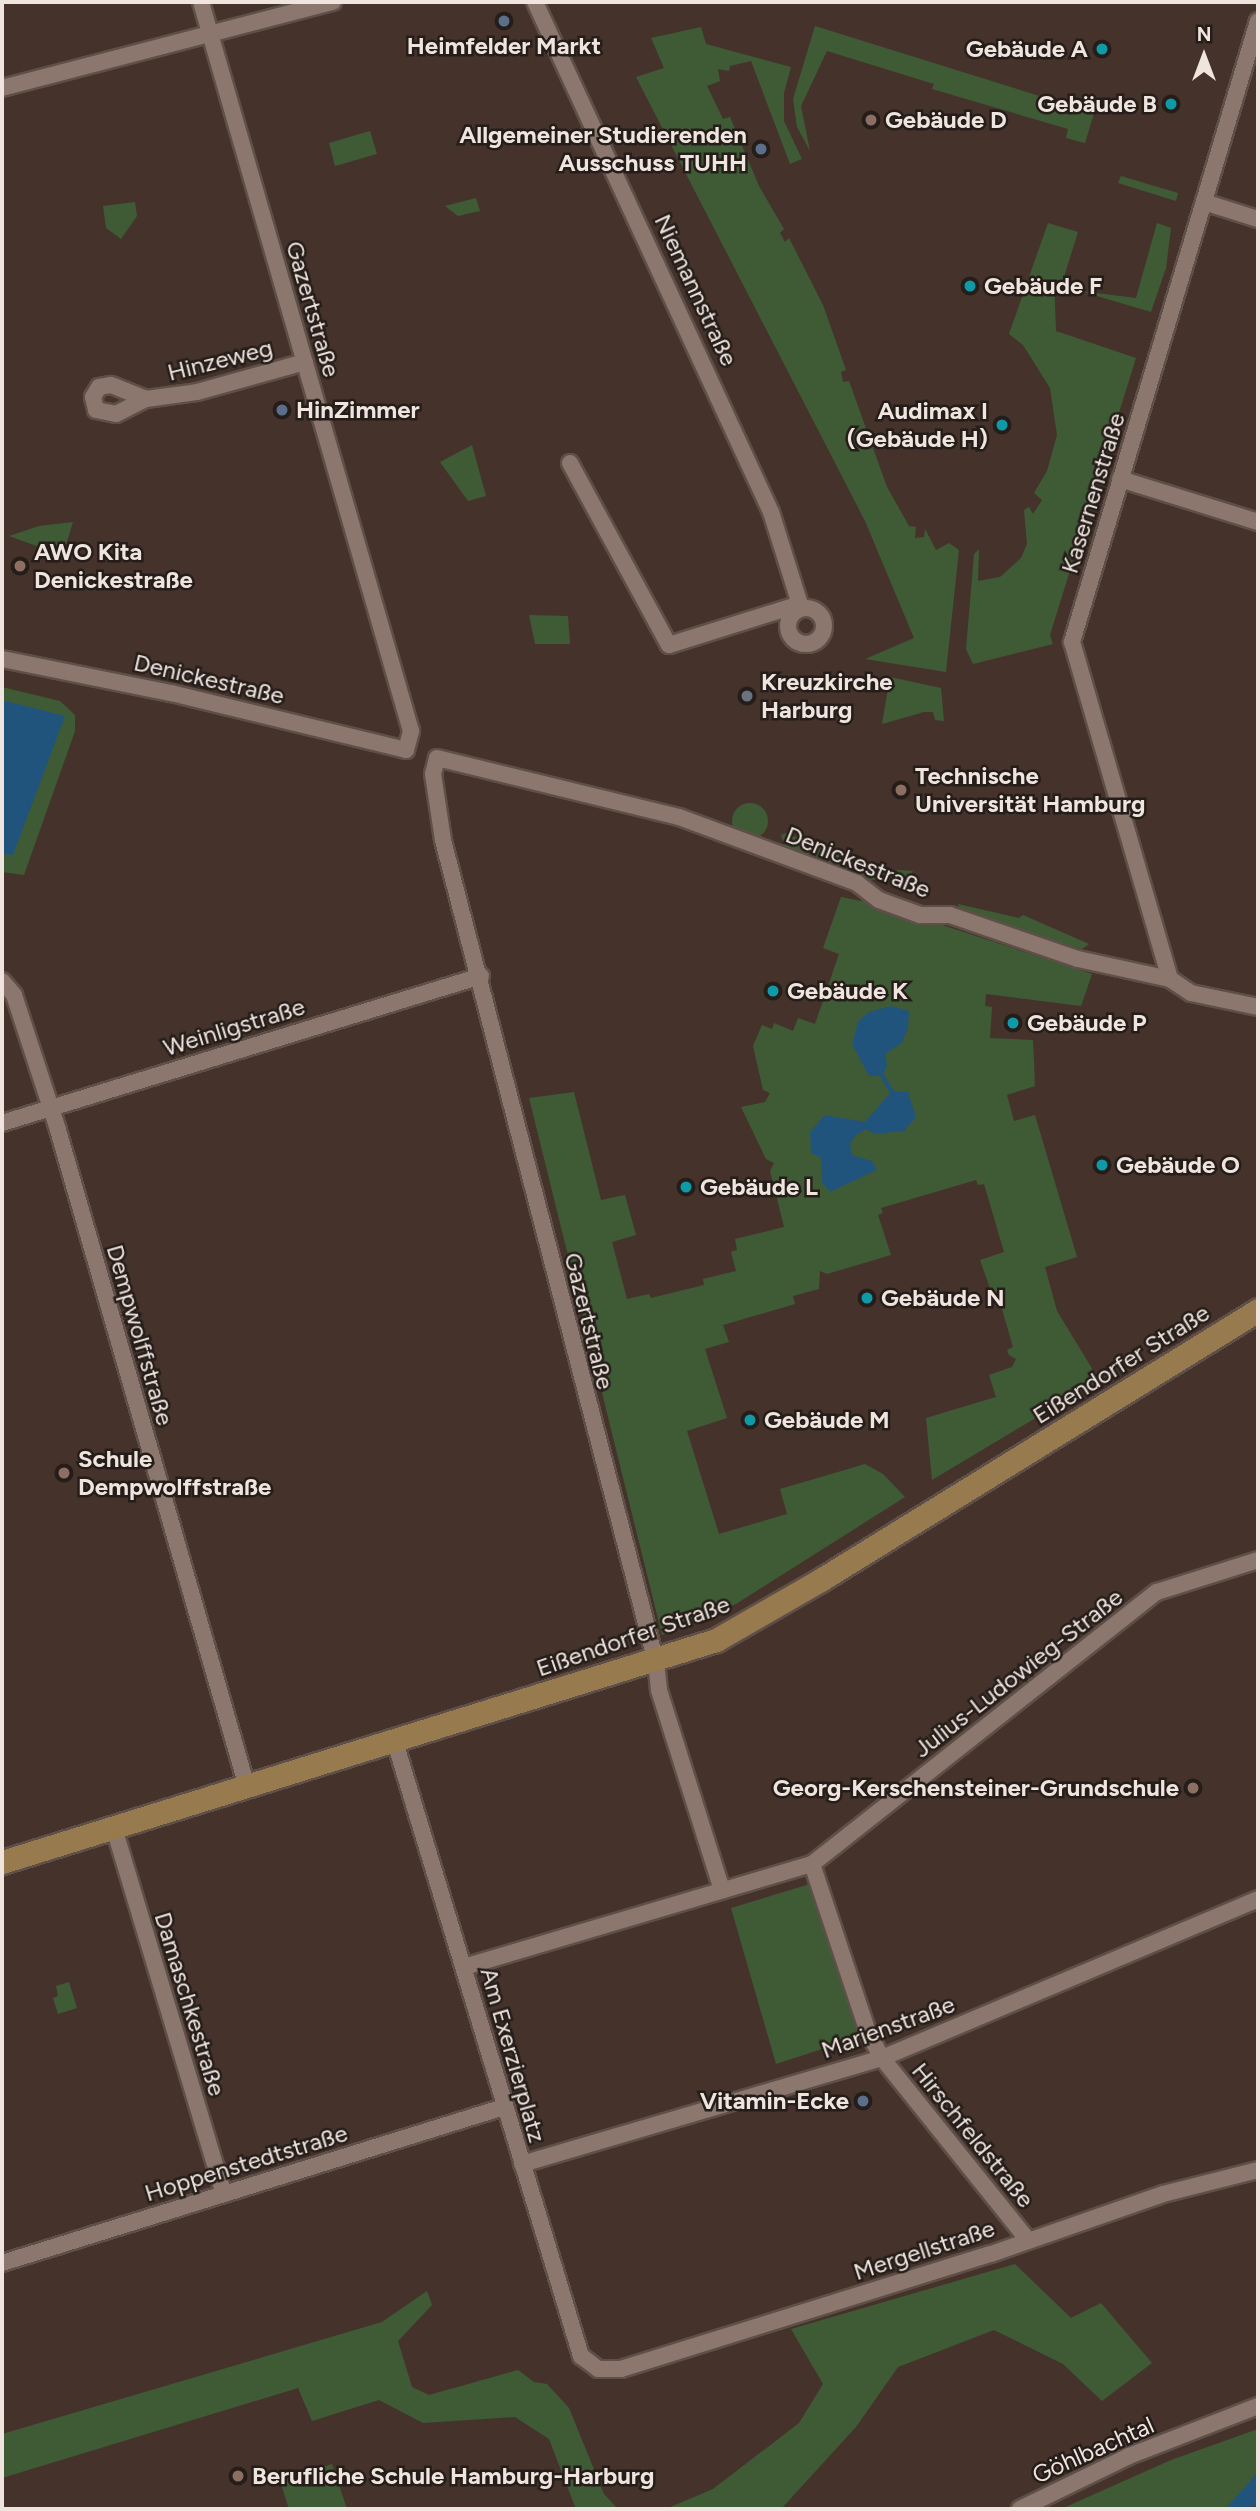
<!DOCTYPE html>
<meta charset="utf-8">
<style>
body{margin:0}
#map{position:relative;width:1260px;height:2511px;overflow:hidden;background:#45332b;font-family:Figtree,sans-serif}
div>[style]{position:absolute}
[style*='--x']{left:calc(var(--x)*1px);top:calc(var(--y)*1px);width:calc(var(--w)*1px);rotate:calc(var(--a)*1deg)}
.green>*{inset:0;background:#3f5b35}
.round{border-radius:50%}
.water>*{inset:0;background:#21547c}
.roads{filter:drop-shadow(2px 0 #5e4f48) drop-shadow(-2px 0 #5e4f48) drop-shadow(0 2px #5e4f48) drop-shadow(0 -2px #5e4f48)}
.minor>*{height:16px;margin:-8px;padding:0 8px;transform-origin:8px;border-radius:8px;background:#8b776d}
.minor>.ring{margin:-8px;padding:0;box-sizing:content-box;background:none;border:16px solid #8b776d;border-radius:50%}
.secondary>*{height:23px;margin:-11.5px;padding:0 11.5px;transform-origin:11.5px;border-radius:11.5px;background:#987a4f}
.dots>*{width:19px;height:19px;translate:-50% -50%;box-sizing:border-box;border:4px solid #251d19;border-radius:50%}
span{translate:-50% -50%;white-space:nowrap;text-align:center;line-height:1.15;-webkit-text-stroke:5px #251d19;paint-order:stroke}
.poi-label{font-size:24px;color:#efe4de;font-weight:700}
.right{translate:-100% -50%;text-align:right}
.left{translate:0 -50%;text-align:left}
.street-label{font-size:24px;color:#efe4de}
.frame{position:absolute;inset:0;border:4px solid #efe4de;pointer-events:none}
.north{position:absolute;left:1169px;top:21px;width:70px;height:70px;-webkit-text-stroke:5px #251d19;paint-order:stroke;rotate:0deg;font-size:19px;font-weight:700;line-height:28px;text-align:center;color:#efe4de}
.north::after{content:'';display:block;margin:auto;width:24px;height:32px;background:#efe4de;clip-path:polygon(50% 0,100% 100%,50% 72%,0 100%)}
</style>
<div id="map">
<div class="green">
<div style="clip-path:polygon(815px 26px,1094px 113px,1085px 143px,1066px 138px,1068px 129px,932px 89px,934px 84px,827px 51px,801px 106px,810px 151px,797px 127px,793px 99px)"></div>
<div style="clip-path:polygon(701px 27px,706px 44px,791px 67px,784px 93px,784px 121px,802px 159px,790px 164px,751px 61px,730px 66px,729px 71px,718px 69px,720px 81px,707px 86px,723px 119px,730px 117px,759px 186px,784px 229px,780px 233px,785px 242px,789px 238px,823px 305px,846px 370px,841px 372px,843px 382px,849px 381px,887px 487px,909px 526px,916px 527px,915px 538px,924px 537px,925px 529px,936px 550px,949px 543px,959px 550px,946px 672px,865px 659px,914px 638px,865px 521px,636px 77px,664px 68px,651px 38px)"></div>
<div style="clip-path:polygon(370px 131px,377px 154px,335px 166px,329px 143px)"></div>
<div style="clip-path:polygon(1121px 176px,1178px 193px,1176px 201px,1118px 183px)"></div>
<div style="clip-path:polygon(476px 198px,480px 211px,458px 216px,445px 206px)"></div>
<div style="clip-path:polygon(135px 202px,137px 216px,121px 239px,106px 228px,103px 206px)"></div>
<div style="clip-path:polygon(1048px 223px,1078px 232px,1063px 280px,1054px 280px,1056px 331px,1136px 358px,1050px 635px,1053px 644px,973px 664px,966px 649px,974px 554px,979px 549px,978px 581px,1000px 577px,1021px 558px,1027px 544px,1024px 510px,1029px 507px,1033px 514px,1042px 500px,1034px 493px,1047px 471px,1057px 435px,1050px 388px,1023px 345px,1009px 334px)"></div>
<div style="clip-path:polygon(1157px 223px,1171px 228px,1166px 268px,1151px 312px,1080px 291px,1136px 298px)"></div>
<div style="clip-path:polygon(472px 445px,486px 496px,468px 501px,440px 462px)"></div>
<div style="clip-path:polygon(73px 522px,65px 548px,46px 558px,45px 549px,9px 536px,39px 526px)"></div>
<div style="clip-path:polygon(529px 615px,568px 616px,570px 644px,535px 644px)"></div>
<div style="clip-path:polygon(890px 677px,941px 688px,944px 721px,935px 720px,933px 712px,924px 712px,882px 724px)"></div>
<div style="clip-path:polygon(2px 687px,60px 701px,75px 715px,75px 731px,24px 875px,2px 872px)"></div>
<div class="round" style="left:732px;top:803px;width:36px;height:36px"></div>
<div style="clip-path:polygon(786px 833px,872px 868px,913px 871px,906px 881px,895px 877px,863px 881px,786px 851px,781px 835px)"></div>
<div style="clip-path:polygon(841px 897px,881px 905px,1092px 974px,1081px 1006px,986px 994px,985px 1006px,992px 1007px,990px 1038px,1033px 1040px,1035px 1086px,1007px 1095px,1014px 1121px,1035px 1115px,1077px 1257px,1045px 1267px,1057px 1311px,1099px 1380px,932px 1480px,926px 1418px,996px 1397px,989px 1375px,1012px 1367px,1016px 1359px,1009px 1355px,1007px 1350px,1013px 1347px,997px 1292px,992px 1294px,980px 1260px,1004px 1252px,984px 1184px,978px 1185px,976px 1180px,881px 1208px,883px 1213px,878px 1215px,891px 1255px,827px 1274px,820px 1271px,819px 1289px,793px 1296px,795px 1304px,723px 1325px,729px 1342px,705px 1349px,727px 1418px,687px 1431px,719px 1534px,787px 1514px,780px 1489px,865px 1464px,883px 1474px,905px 1497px,736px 1604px,662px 1635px,529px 1098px,574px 1092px,601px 1200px,625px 1195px,636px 1235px,612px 1242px,627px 1299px,649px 1294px,651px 1298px,704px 1285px,703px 1279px,736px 1271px,731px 1252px,737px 1250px,735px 1239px,784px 1227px,770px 1171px,774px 1163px,766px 1159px,741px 1107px,765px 1102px,770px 1093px,763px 1090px,753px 1046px,762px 1025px,772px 1029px,774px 1023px,793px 1031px,798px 1018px,815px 1024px,839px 954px,823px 948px)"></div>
<div style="clip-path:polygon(958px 904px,1019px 918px,1023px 915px,1089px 944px,1082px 949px,1022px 931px,959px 910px)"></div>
<div style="clip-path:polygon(813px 1883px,862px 2036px,776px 2064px,731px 1908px)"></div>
<div style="clip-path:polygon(69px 1982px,77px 2008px,58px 2014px,53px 1998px,58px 1996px,56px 1986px)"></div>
<div style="clip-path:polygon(1015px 2264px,1071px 2318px,1101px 2303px,1152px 2363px,1102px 2401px,1063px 2364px,994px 2330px,898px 2367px,856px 2427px,781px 2509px,654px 2509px,668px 2508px,713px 2489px,799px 2423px,823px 2384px,791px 2329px)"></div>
<div style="clip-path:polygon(427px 2291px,432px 2305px,398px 2341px,412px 2387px,429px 2395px,518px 2370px,534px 2382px,547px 2384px,569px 2408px,604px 2494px,617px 2508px,624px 2509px,576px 2509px,549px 2439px,515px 2417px,423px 2423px,379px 2400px,312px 2421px,298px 2388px,2px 2478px,2px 2434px,382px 2322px)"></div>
<div style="clip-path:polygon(1258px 2429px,1258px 2472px,1230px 2509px,1061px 2509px,1171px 2460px)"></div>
<div style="clip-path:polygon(332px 2464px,347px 2509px,289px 2509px,280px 2481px)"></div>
</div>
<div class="water">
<div style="clip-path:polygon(2px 700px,65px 716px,13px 855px,2px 854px)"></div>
<div style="clip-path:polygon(891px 1006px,909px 1011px,908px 1028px,902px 1043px,885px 1054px,887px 1066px,883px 1073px,894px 1091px,908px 1092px,916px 1117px,904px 1131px,875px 1134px,866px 1129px,856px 1135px,850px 1144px,852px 1155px,872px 1161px,877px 1170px,830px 1192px,822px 1182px,821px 1158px,811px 1153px,810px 1132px,825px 1115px,865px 1122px,890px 1093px,880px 1076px,869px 1076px,852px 1044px,858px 1022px,869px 1012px)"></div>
<div style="clip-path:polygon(1258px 2472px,1258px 2506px,1230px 2509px,1228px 2506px)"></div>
</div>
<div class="roads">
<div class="minor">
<div style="--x:535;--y:2;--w:562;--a:65.17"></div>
<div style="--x:771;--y:512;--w:101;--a:72.6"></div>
<div style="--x:2;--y:88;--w:342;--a:-14.6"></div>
<div style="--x:1204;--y:202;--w:57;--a:17.5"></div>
<div style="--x:146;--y:399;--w:38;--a:-158"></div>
<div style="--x:111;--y:385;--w:12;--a:171"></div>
<div style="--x:99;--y:387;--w:12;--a:121"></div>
<div style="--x:93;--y:397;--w:13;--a:77"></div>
<div style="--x:96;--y:410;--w:20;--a:11"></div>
<div style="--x:116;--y:414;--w:34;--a:-27"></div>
<div style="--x:146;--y:399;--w:51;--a:-7.8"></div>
<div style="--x:197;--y:392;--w:112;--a:-15.5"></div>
<div style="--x:570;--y:463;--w:207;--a:61.5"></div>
<div style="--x:669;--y:645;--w:137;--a:-17.4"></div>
<div style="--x:1120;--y:479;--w:145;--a:17.3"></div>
<div class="ring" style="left:788px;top:608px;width:20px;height:20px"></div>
<div style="--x:2;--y:659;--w:172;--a:11.4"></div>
<div style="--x:171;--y:693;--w:242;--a:13.6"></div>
<div style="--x:406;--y:750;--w:20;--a:-75"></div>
<div style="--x:411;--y:731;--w:759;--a:-106.07"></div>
<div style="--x:1170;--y:979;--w:351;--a:-106.2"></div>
<div style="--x:1072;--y:642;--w:648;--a:-73.33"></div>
<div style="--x:2;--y:981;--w:18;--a:49"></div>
<div style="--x:14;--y:995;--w:142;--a:71.9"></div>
<div style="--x:58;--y:1130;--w:684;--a:73.95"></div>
<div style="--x:2;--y:1123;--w:501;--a:-17.06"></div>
<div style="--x:395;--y:1742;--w:642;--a:73.15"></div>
<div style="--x:581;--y:2356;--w:21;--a:37"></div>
<div style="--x:598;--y:2369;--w:23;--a:0"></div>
<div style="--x:621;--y:2369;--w:387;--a:-17.3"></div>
<div style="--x:991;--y:2254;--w:182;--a:-19.2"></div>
<div style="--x:1163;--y:2194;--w:98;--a:-14.2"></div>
<div style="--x:114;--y:1828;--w:382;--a:73.3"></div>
<div style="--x:812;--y:1864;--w:177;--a:71.6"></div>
<div style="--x:868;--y:2032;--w:30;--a:62"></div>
<div style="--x:882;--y:2058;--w:233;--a:51.3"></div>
<div style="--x:722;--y:1890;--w:210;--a:-107.5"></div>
<div style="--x:659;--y:1690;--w:28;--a:-96"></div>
<div style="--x:656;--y:1662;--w:849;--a:-104.53"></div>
<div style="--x:443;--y:840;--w:67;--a:-98.6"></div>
<div style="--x:433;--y:774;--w:16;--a:-76"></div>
<div style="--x:437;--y:758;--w:249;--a:13.7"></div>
<div style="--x:679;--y:817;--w:190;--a:20.3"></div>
<div style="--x:857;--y:883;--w:28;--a:38"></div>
<div style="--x:879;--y:900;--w:44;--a:20.1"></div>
<div style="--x:920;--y:915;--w:30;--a:0"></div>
<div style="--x:950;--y:915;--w:135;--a:19"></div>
<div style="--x:1078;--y:959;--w:94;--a:12.3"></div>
<div style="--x:1170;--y:979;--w:25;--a:34"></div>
<div style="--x:1191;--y:993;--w:68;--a:11.8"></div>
<div style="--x:464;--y:1967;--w:363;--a:-16.5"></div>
<div style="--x:812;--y:1864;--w:439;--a:-38.3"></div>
<div style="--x:1157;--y:1592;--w:106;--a:-17.6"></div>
<div style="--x:522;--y:2164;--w:375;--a:-16.4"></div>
<div style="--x:882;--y:2058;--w:408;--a:-22.9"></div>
<div style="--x:2;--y:2263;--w:526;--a:-17.26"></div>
<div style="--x:1020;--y:2509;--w:121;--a:-25.9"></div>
<div style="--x:1129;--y:2456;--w:138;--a:-21.2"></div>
</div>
<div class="secondary">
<div style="--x:2;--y:1862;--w:748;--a:-17.27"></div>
<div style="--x:716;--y:1640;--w:122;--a:-29.9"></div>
<div style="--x:822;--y:1579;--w:512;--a:-31.67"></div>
</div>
</div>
<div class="dots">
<div style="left:504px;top:21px;background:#5c6f8a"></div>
<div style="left:1102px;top:49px;background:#0f9aa8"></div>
<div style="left:1171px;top:104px;background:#0f9aa8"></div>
<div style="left:871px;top:120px;background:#8d6e63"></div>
<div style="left:761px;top:149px;background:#5c6f8a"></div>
<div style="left:970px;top:286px;background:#0f9aa8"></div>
<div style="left:282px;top:410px;background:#5c6f8a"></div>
<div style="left:1002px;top:425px;background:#0f9aa8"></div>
<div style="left:20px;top:566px;background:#8d6e63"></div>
<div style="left:747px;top:696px;background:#6b7280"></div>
<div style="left:901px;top:790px;background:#8d6e63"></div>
<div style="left:773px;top:991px;background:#0f9aa8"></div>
<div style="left:1013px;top:1023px;background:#0f9aa8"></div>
<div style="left:1102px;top:1165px;background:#0f9aa8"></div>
<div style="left:686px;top:1187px;background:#0f9aa8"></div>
<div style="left:867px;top:1298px;background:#0f9aa8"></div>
<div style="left:750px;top:1420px;background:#0f9aa8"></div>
<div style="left:64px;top:1473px;background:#8d6e63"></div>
<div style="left:1193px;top:1788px;background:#8d6e63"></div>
<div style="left:863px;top:2101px;background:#5c6f8a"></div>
<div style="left:238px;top:2476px;background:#8d6e63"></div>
</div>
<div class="poi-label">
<span style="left:504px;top:46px">Heimfelder Markt</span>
<span class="right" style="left:1088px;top:49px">Gebäude A</span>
<span class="right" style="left:1157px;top:104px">Gebäude B</span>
<span class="left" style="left:885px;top:120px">Gebäude D</span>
<span class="right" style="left:747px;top:149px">Allgemeiner Studierenden<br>Ausschuss TUHH</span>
<span class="left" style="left:984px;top:286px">Gebäude F</span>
<span class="left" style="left:296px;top:410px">HinZimmer</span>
<span class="right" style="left:988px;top:425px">Audimax I<br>(Gebäude H)</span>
<span class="left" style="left:34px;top:566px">AWO Kita<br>Denickestraße</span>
<span class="left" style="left:761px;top:696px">Kreuzkirche<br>Harburg</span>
<span class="left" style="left:915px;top:790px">Technische<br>Universität Hamburg</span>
<span class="left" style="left:787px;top:991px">Gebäude K</span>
<span class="left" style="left:1027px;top:1023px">Gebäude P</span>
<span class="left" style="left:1116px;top:1165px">Gebäude O</span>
<span class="left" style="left:700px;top:1187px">Gebäude L</span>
<span class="left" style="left:881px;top:1298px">Gebäude N</span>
<span class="left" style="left:764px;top:1420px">Gebäude M</span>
<span class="left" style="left:78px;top:1473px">Schule<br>Dempwolffstraße</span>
<span class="right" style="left:1179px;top:1788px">Georg-Kerschensteiner-Grundschule</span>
<span class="right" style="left:849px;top:2101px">Vitamin-Ecke</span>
<span class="left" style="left:252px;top:2476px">Berufliche Schule Hamburg-Harburg</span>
</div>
<div class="street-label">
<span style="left:696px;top:290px;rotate:65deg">Niemannstraße</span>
<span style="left:313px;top:309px;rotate:74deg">Gazertstraße</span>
<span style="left:220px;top:360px;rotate:-14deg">Hinzeweg</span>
<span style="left:1093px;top:493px;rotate:-73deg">Kasernenstraße</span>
<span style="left:209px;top:679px;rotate:13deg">Denickestraße</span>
<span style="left:858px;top:862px;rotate:22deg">Denickestraße</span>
<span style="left:234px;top:1027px;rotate:-17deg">Weinligstraße</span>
<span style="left:589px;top:1321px;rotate:76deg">Gazertstraße</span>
<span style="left:140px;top:1335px;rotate:74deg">Dempwolffstraße</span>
<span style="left:1121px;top:1364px;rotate:-32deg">Eißendorfer Straße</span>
<span style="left:633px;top:1636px;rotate:-19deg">Eißendorfer Straße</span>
<span style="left:1018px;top:1673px;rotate:-38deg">Julius-Ludowieg-Straße</span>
<span style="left:190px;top:2004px;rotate:73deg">Damaschkestraße</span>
<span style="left:888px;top:2027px;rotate:-20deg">Marienstraße</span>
<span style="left:513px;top:2055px;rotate:74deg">Am Exerzierplatz</span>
<span style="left:973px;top:2135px;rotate:51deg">Hirschfeldstraße</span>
<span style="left:246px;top:2163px;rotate:-17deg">Hoppenstedtstraße</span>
<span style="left:924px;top:2250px;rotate:-18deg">Mergellstraße</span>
<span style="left:1093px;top:2450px;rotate:-24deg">Göhlbachtal</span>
</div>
<div class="frame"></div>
<div class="north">N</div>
</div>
